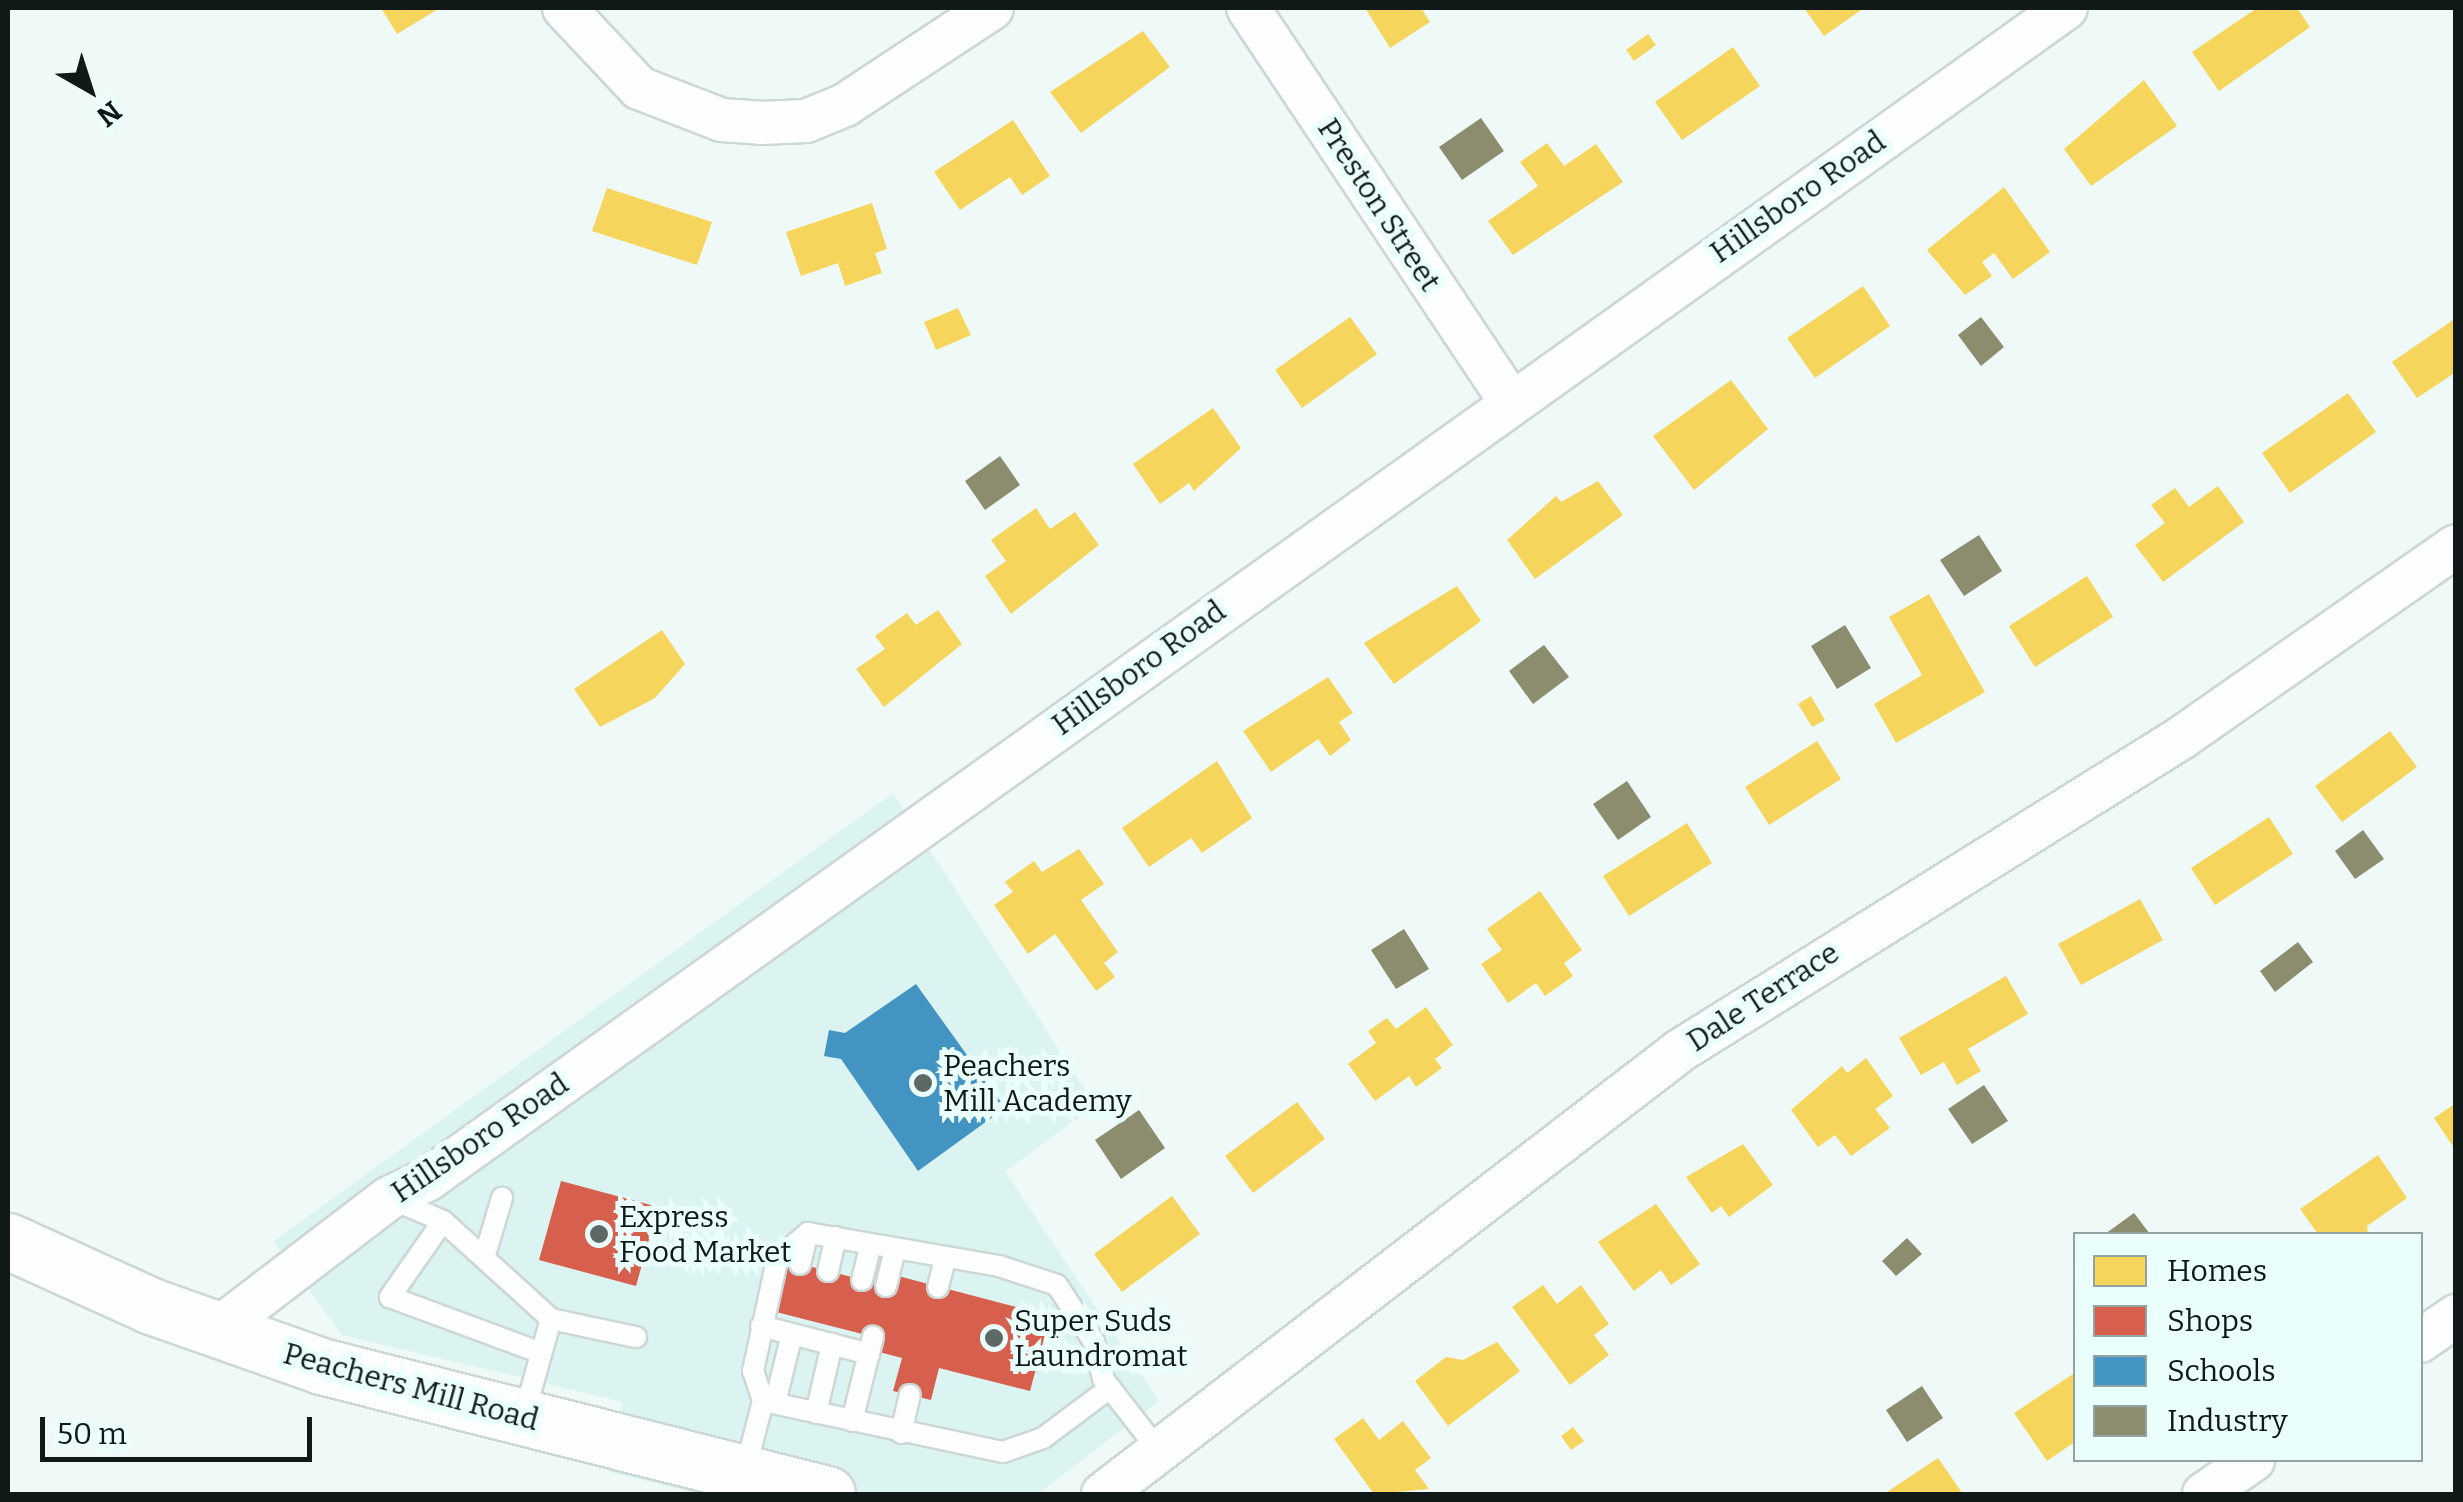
<!DOCTYPE html>
<style>
body{margin:0}
#map{position:relative;width:2463px;height:1502px;overflow:hidden;background:#effaf8;font-family:Bitter,serif}
div>[style]{position:absolute}
[style*='--x']{left:calc(var(--x)*1px);top:calc(var(--y)*1px);width:calc(var(--w)*1px);rotate:calc(var(--a)*1deg)}
.built>*{inset:0;background:#dcf4f1}
.homes>*{inset:0;background:#f6d55c}
.shops>*{inset:0;background:#d6604d}
.schools>*{inset:0;background:#4393c3}
.industry>*{inset:0;background:#8c8c6e}
.roads{filter:drop-shadow(2px 0 #cdd7d5) drop-shadow(-2px 0 #cdd7d5) drop-shadow(0 2px #cdd7d5) drop-shadow(0 -2px #cdd7d5)}
.lane>*{height:20px;margin:-10px;padding:0 10px;transform-origin:10px;border-radius:10px;background:#fdfefe}
.street>*{height:42px;margin:-21px;padding:0 21px;transform-origin:21px;border-radius:21px;background:#fdfefe}
.primary>*{height:55px;margin:-27.5px;padding:0 27.5px;transform-origin:27.5px;border-radius:27.5px;background:#fdfefe}
.dots>*{width:28px;height:28px;translate:-50% -50%;box-sizing:border-box;border:5px solid #eafffc;border-radius:50%}
span{translate:-50% -50%;white-space:nowrap;text-align:center;line-height:1.15;-webkit-text-stroke:10px #eafffc;paint-order:stroke}
.street-label{font-size:30px;color:#101918}
.poi-label{font-size:30px;color:#101918}
.left{translate:0 -50%;text-align:left}
.frame{position:absolute;inset:0;border:10px solid #101918;pointer-events:none}
.legend{position:absolute;left:2073px;top:1232px;width:350px;height:230px;box-sizing:border-box;background:#eafffc;border:2px solid #93a3a1;margin:0;padding:12px 18px;list-style:none;font-size:30px;color:#101918}
.legend li{display:flex;align-items:center;gap:20px;height:50px}
.legend b{width:50px;border:2px solid #93a3a1}
.north{position:absolute;left:40px;top:40px;width:100px;height:100px;-webkit-text-stroke:8px #eafffc;paint-order:stroke;rotate:141deg;font-size:28px;font-weight:700;line-height:40px;text-align:center;color:#101918}
.north::after{content:'';display:block;margin:auto;width:35px;height:45px;background:#101918;clip-path:polygon(50% 0,100% 100%,50% 72%,0 100%)}
.scale{position:absolute;left:40px;top:1417px;width:272px;height:45px;box-sizing:border-box;border:5px solid #101918;border-top:0;padding-left:12px;font-size:30px;line-height:35px;white-space:nowrap;color:#101918;-webkit-text-stroke:8px #eafffc;paint-order:stroke}
</style>
<div id="map">
<div class="built">
<div style="clip-path:polygon(893px 793px,1095px 1105px,1005px 1172px,1159px 1401px,1038px 1494px,700px 1494px,609px 1472px,623px 1402px,342px 1335px,274px 1241px)"></div>
</div>
<div class="homes">
<div style="clip-path:polygon(381px 8px,440px 8px,397px 34px)"></div>
<div style="clip-path:polygon(1365px 8px,1421px 8px,1430px 22px,1390px 48px)"></div>
<div style="clip-path:polygon(1804px 8px,1864px 8px,1824px 36px)"></div>
<div style="clip-path:polygon(2257px 8px,2297px 8px,2310px 27px,2219px 91px,2192px 52px)"></div>
<div style="clip-path:polygon(1143px 31px,1170px 67px,1081px 133px,1050px 92px)"></div>
<div style="clip-path:polygon(1648px 34px,1656px 45px,1634px 61px,1626px 50px)"></div>
<div style="clip-path:polygon(1733px 47px,1760px 86px,1682px 140px,1655px 102px)"></div>
<div style="clip-path:polygon(2144px 80px,2177px 126px,2091px 186px,2064px 149px)"></div>
<div style="clip-path:polygon(1013px 120px,1050px 176px,1022px 195px,1010px 177px,960px 210px,934px 172px)"></div>
<div style="clip-path:polygon(1547px 143px,1564px 166px,1596px 144px,1623px 182px,1513px 255px,1488px 221px,1538px 186px,1520px 162px)"></div>
<div style="clip-path:polygon(2004px 187px,2050px 252px,2013px 279px,1994px 253px,1982px 262px,1992px 276px,1965px 295px,1927px 250px)"></div>
<div style="clip-path:polygon(607px 188px,712px 222px,697px 265px,592px 231px)"></div>
<div style="clip-path:polygon(872px 203px,887px 249px,875px 253px,882px 273px,845px 286px,838px 263px,801px 276px,786px 232px)"></div>
<div style="clip-path:polygon(1863px 286px,1890px 326px,1815px 378px,1787px 338px)"></div>
<div style="clip-path:polygon(958px 308px,971px 335px,936px 350px,924px 322px)"></div>
<div style="clip-path:polygon(1350px 317px,1377px 354px,1302px 408px,1275px 370px)"></div>
<div style="clip-path:polygon(2456px 318px,2456px 372px,2417px 398px,2392px 362px)"></div>
<div style="clip-path:polygon(1731px 380px,1768px 429px,1694px 490px,1653px 436px)"></div>
<div style="clip-path:polygon(2348px 393px,2376px 432px,2290px 493px,2262px 453px)"></div>
<div style="clip-path:polygon(1213px 408px,1241px 448px,1194px 491px,1189px 483px,1160px 504px,1133px 464px)"></div>
<div style="clip-path:polygon(1598px 481px,1623px 515px,1535px 579px,1507px 540px,1556px 496px,1561px 502px)"></div>
<div style="clip-path:polygon(2218px 486px,2244px 522px,2163px 582px,2135px 545px,2165px 523px,2151px 505px,2175px 488px,2189px 507px)"></div>
<div style="clip-path:polygon(1036px 508px,1050px 529px,1075px 512px,1099px 545px,1011px 614px,985px 576px,1006px 561px,991px 540px)"></div>
<div style="clip-path:polygon(2087px 576px,2113px 617px,2035px 667px,2009px 626px)"></div>
<div style="clip-path:polygon(1457px 586px,1481px 621px,1394px 684px,1364px 643px)"></div>
<div style="clip-path:polygon(1929px 594px,1985px 692px,1896px 743px,1874px 704px,1922px 675px,1889px 617px)"></div>
<div style="clip-path:polygon(938px 610px,962px 644px,884px 707px,856px 669px,885px 649px,875px 636px,907px 613px,916px 625px)"></div>
<div style="clip-path:polygon(662px 630px,685px 664px,655px 698px,600px 727px,574px 689px)"></div>
<div style="clip-path:polygon(1328px 677px,1353px 713px,1339px 722px,1351px 740px,1330px 756px,1318px 739px,1271px 772px,1243px 731px)"></div>
<div style="clip-path:polygon(1811px 696px,1825px 720px,1812px 727px,1798px 704px)"></div>
<div style="clip-path:polygon(2390px 731px,2417px 767px,2342px 822px,2315px 786px)"></div>
<div style="clip-path:polygon(1817px 741px,1841px 779px,1769px 825px,1745px 787px)"></div>
<div style="clip-path:polygon(1217px 761px,1252px 818px,1202px 853px,1191px 838px,1149px 867px,1122px 828px)"></div>
<div style="clip-path:polygon(2269px 817px,2293px 854px,2215px 905px,2191px 868px)"></div>
<div style="clip-path:polygon(1687px 823px,1712px 863px,1629px 916px,1603px 876px)"></div>
<div style="clip-path:polygon(1079px 849px,1104px 884px,1081px 900px,1118px 952px,1104px 963px,1115px 977px,1096px 991px,1055px 934px,1028px 954px,994px 905px,1013px 892px,1005px 882px,1034px 861px,1042px 872px)"></div>
<div style="clip-path:polygon(1540px 891px,1582px 950px,1564px 963px,1573px 976px,1545px 996px,1536px 983px,1508px 1003px,1481px 964px,1502px 950px,1487px 929px)"></div>
<div style="clip-path:polygon(2140px 899px,2163px 940px,2081px 985px,2058px 944px)"></div>
<div style="clip-path:polygon(2006px 976px,2028px 1014px,1968px 1049px,1981px 1071px,1957px 1085px,1944px 1062px,1921px 1075px,1899px 1038px)"></div>
<div style="clip-path:polygon(1426px 1007px,1453px 1045px,1435px 1059px,1442px 1068px,1416px 1087px,1409px 1076px,1375px 1101px,1348px 1064px,1376px 1043px,1368px 1031px,1387px 1018px,1396px 1029px)"></div>
<div style="clip-path:polygon(1866px 1058px,1893px 1096px,1875px 1109px,1890px 1128px,1851px 1156px,1835px 1135px,1818px 1147px,1791px 1110px,1842px 1066px,1847px 1073px)"></div>
<div style="clip-path:polygon(1297px 1102px,1325px 1139px,1253px 1193px,1225px 1156px)"></div>
<div style="clip-path:polygon(2456px 1103px,2456px 1151px,2434px 1118px)"></div>
<div style="clip-path:polygon(1743px 1144px,1773px 1185px,1729px 1217px,1721px 1206px,1712px 1213px,1686px 1177px)"></div>
<div style="clip-path:polygon(2378px 1155px,2407px 1198px,2367px 1226px,2368px 1234px,2318px 1234px,2300px 1209px)"></div>
<div style="clip-path:polygon(1172px 1196px,1200px 1234px,1122px 1292px,1094px 1254px)"></div>
<div style="clip-path:polygon(1656px 1204px,1700px 1264px,1671px 1285px,1661px 1270px,1634px 1291px,1598px 1242px)"></div>
<div style="clip-path:polygon(1543px 1285px,1557px 1304px,1581px 1285px,1609px 1324px,1594px 1335px,1609px 1355px,1570px 1385px,1512px 1307px)"></div>
<div style="clip-path:polygon(1497px 1342px,1520px 1371px,1448px 1426px,1415px 1381px,1446px 1357px,1463px 1360px)"></div>
<div style="clip-path:polygon(2076px 1372px,2076px 1441px,2047px 1461px,2014px 1413px)"></div>
<div style="clip-path:polygon(1363px 1418px,1379px 1440px,1403px 1421px,1431px 1458px,1415px 1470px,1429px 1489px,1374px 1494px,1334px 1439px)"></div>
<div style="clip-path:polygon(1573px 1427px,1584px 1441px,1571px 1450px,1561px 1436px)"></div>
<div style="clip-path:polygon(1938px 1458px,1963px 1494px,1884px 1494px)"></div>
</div>
<div class="shops">
<div style="clip-path:polygon(561px 1181px,658px 1207px,636px 1286px,539px 1260px)"></div>
<div style="clip-path:polygon(789px 1261px,895px 1288px,898px 1276px,1050px 1316px,1030px 1391px,939px 1368px,931px 1400px,893px 1391px,902px 1358px,879px 1352px,882px 1339px,776px 1312px)"></div>
</div>
<div class="schools">
<div style="clip-path:polygon(916px 984px,1005px 1108px,918px 1171px,841px 1059px,824px 1056px,829px 1030px,845px 1033px)"></div>
</div>
<div class="industry">
<div style="clip-path:polygon(1481px 118px,1504px 151px,1462px 180px,1439px 147px)"></div>
<div style="clip-path:polygon(1981px 317px,2004px 347px,1981px 366px,1958px 335px)"></div>
<div style="clip-path:polygon(1000px 456px,1020px 485px,985px 510px,965px 481px)"></div>
<div style="clip-path:polygon(1979px 535px,2002px 571px,1964px 596px,1940px 560px)"></div>
<div style="clip-path:polygon(1845px 625px,1871px 668px,1837px 689px,1811px 646px)"></div>
<div style="clip-path:polygon(1544px 645px,1569px 677px,1533px 704px,1509px 671px)"></div>
<div style="clip-path:polygon(1627px 781px,1651px 817px,1618px 840px,1593px 804px)"></div>
<div style="clip-path:polygon(2363px 830px,2384px 859px,2355px 879px,2335px 851px)"></div>
<div style="clip-path:polygon(1404px 929px,1429px 969px,1396px 989px,1371px 950px)"></div>
<div style="clip-path:polygon(2298px 942px,2313px 962px,2275px 992px,2260px 971px)"></div>
<div style="clip-path:polygon(1984px 1085px,2008px 1121px,1972px 1144px,1948px 1109px)"></div>
<div style="clip-path:polygon(1139px 1110px,1165px 1148px,1121px 1179px,1095px 1140px)"></div>
<div style="clip-path:polygon(2134px 1213px,2150px 1234px,2105px 1234px)"></div>
<div style="clip-path:polygon(1907px 1238px,1922px 1254px,1896px 1276px,1882px 1261px)"></div>
<div style="clip-path:polygon(1922px 1386px,1943px 1418px,1907px 1442px,1886px 1410px)"></div>
</div>
<div class="roads">
<div class="lane">
<div style="--x:391;--y:1199;--w:56;--a:22.9"></div>
<div style="--x:443;--y:1221;--w:146;--a:42.2"></div>
<div style="--x:443;--y:1221;--w:93;--a:124.9"></div>
<div style="--x:390;--y:1297;--w:161;--a:20.3"></div>
<div style="--x:484;--y:1258;--w:63;--a:-73.3"></div>
<div style="--x:800;--y:1264;--w:32;--a:-76"></div>
<div style="--x:828;--y:1271;--w:35;--a:-77"></div>
<div style="--x:862;--y:1280;--w:36;--a:-76"></div>
<div style="--x:886;--y:1286;--w:36;--a:-76"></div>
<div style="--x:938;--y:1287;--w:25;--a:-76"></div>
<div style="--x:761;--y:1326;--w:112;--a:14.5"></div>
<div style="--x:763;--y:1401;--w:32;--a:-108"></div>
<div style="--x:753;--y:1371;--w:114;--a:-77.8"></div>
<div style="--x:777;--y:1260;--w:41;--a:-41.1"></div>
<div style="--x:808;--y:1233;--w:194;--a:9.8"></div>
<div style="--x:999;--y:1266;--w:61;--a:18.1"></div>
<div style="--x:1057;--y:1285;--w:68;--a:57"></div>
<div style="--x:1094;--y:1342;--w:38;--a:76"></div>
<div style="--x:1103;--y:1379;--w:91;--a:52.1"></div>
<div style="--x:775;--y:1403;--w:71;--a:-76.2"></div>
<div style="--x:816;--y:1413;--w:71;--a:-76.9"></div>
<div style="--x:524;--y:1415;--w:100;--a:-74.3"></div>
<div style="--x:551;--y:1319;--w:87;--a:12"></div>
<div style="--x:852;--y:1421;--w:87;--a:-76"></div>
<div style="--x:901;--y:1433;--w:39;--a:-77"></div>
<div style="--x:745;--y:1471;--w:72;--a:-75.6"></div>
<div style="--x:763;--y:1401;--w:245;--a:12"></div>
<div style="--x:1003;--y:1452;--w:42;--a:-19.3"></div>
<div style="--x:1043;--y:1438;--w:84;--a:-36.7"></div>
</div>
<div class="street">
<div style="--x:564;--y:8;--w:110;--a:46.8"></div>
<div style="--x:639;--y:88;--w:89;--a:21.1"></div>
<div style="--x:722;--y:120;--w:39;--a:4"></div>
<div style="--x:761;--y:123;--w:45;--a:-2.5"></div>
<div style="--x:806;--y:121;--w:42;--a:-22.3"></div>
<div style="--x:845;--y:105;--w:176;--a:-33.4"></div>
<div style="--x:1248;--y:8;--w:472;--a:56.3"></div>
<div style="--x:215;--y:1331;--w:219;--a:-37.4"></div>
<div style="--x:389;--y:1198;--w:42;--a:-25.3"></div>
<div style="--x:427;--y:1180;--w:2015;--a:-35.57"></div>
<div style="--x:2420;--y:1341;--w:44;--a:-34.8"></div>
<div style="--x:1103;--y:1494;--w:729;--a:-37.53"></div>
<div style="--x:1681;--y:1050;--w:589;--a:-31.96"></div>
<div style="--x:2181;--y:738;--w:335;--a:-34.9"></div>
<div style="--x:2204;--y:1494;--w:60;--a:-34.8"></div>
</div>
<div class="primary">
<div style="--x:8;--y:1241;--w:157;--a:24.4"></div>
<div style="--x:151;--y:1306;--w:180;--a:19.4"></div>
<div style="--x:321;--y:1366;--w:522;--a:14.2"></div>
</div>
</div>
<div class="dots">
<div style="left:923px;top:1083px;background:#5e6866"></div>
<div style="left:599px;top:1234px;background:#5e6866"></div>
<div style="left:994px;top:1338px;background:#5e6866"></div>
</div>
<div class="street-label">
<span style="left:1798px;top:197px;rotate:-35deg">Hillsboro Road</span>
<span style="left:1379px;top:205px;rotate:57deg">Preston Street</span>
<span style="left:1139px;top:668px;rotate:-36deg">Hillsboro Road</span>
<span style="left:1763px;top:997px;rotate:-33deg">Dale Terrace</span>
<span style="left:480px;top:1138px;rotate:-34deg">Hillsboro Road</span>
<span style="left:411px;top:1387px;rotate:15deg">Peachers Mill Road</span>
</div>
<div class="poi-label">
<span class="left" style="left:943px;top:1083px">Peachers<br>Mill Academy</span>
<span class="left" style="left:619px;top:1234px">Express<br>Food Market</span>
<span class="left" style="left:1014px;top:1338px">Super Suds<br>Laundromat</span>
</div>
<div class="frame"></div>
<ul class="legend">
<li><b style="height:28px;background:#f6d55c"></b>Homes</li>
<li><b style="height:28px;background:#d6604d"></b>Shops</li>
<li><b style="height:28px;background:#4393c3"></b>Schools</li>
<li><b style="height:28px;background:#8c8c6e"></b>Industry</li>
</ul>
<div class="north">N</div>
<div class="scale">50 m</div>
</div>
